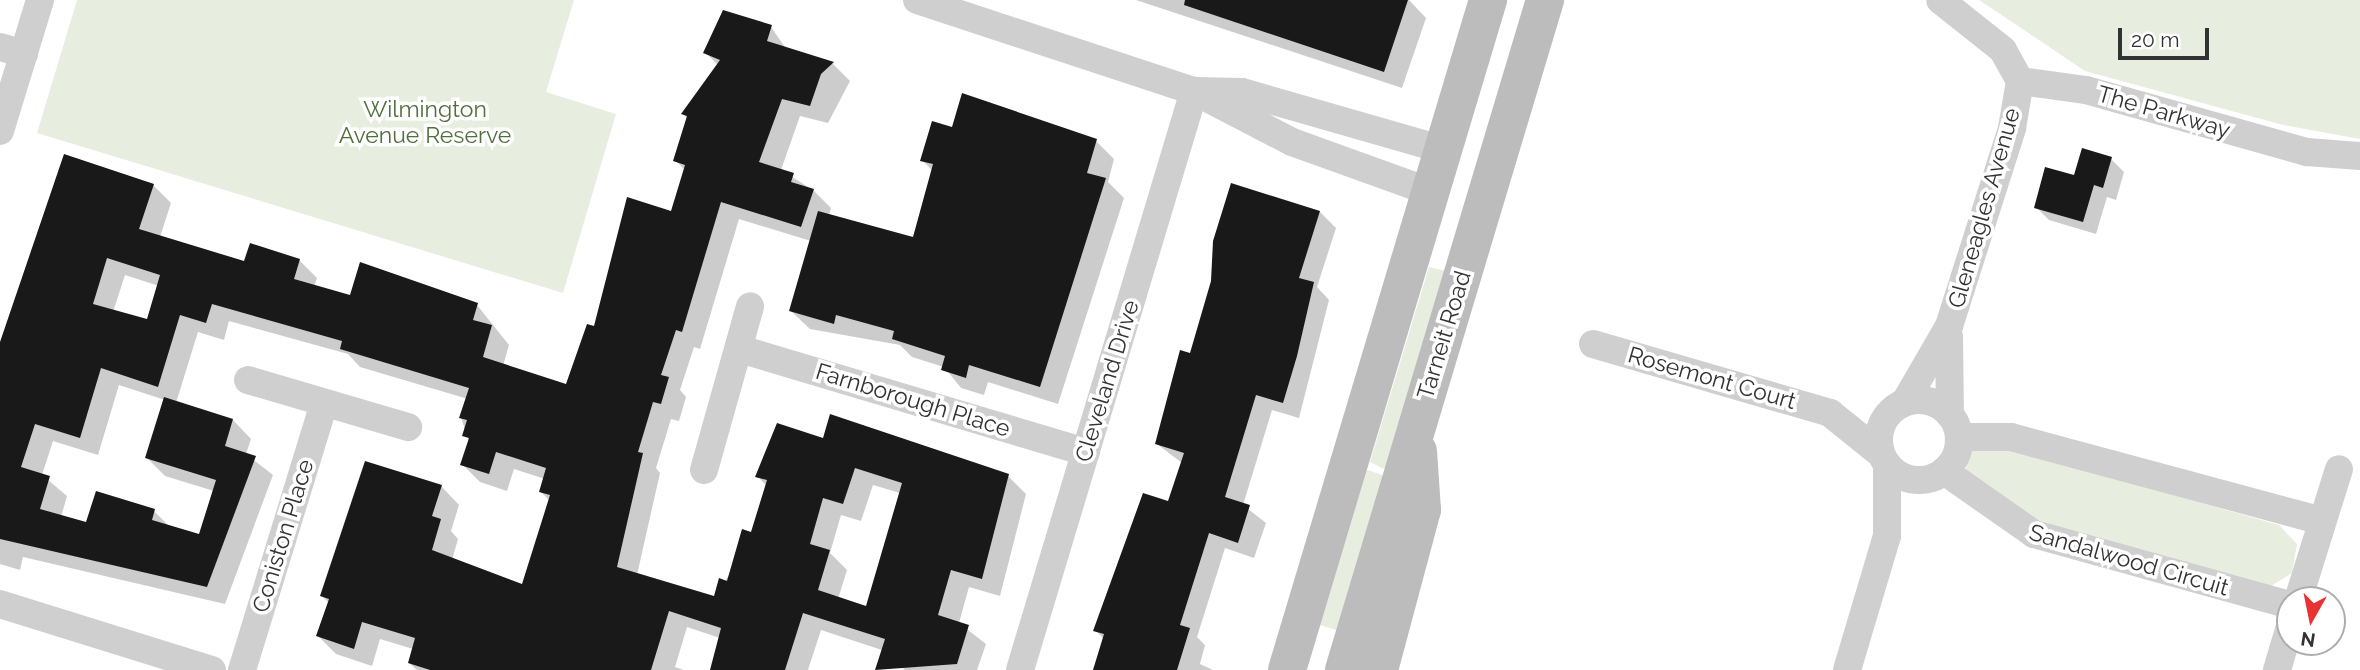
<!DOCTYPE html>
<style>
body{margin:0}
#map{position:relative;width:2360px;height:670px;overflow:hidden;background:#fff;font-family:Raleway,sans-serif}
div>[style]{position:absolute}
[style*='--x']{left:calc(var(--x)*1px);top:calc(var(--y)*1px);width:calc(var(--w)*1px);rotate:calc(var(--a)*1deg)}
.green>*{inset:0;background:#e7eee0}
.shadow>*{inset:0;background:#0003}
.building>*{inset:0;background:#191919}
.minor>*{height:28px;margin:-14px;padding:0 14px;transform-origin:14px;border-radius:14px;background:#cfcfcf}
.minor>.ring{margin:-14px;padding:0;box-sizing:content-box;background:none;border:28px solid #cfcfcf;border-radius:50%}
.secondary>*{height:38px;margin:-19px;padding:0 19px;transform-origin:19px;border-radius:19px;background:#bcbcbc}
span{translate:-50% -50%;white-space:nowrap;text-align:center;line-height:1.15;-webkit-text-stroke:7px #fff;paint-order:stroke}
.park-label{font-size:23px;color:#516f3d}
.street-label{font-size:23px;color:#323232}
.north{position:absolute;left:2276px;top:586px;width:70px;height:70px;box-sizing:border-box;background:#fff;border:2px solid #adadad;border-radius:50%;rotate:189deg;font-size:19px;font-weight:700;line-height:28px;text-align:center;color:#323232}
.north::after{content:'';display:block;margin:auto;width:24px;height:32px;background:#e93333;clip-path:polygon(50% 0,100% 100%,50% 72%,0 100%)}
.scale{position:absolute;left:2118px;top:28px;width:91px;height:32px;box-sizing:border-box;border:4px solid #323232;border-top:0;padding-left:9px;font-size:21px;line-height:24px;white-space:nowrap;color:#323232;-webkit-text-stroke:5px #fff;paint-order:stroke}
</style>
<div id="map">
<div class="green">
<div style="clip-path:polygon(77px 0,574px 0,546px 92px,616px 114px,563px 293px,37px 133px)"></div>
<div style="clip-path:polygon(1979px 0,2360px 0,2360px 139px,2283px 125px,2085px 71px)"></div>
<div style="clip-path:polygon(1429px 267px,1451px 272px,1393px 468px,1382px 468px,1370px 462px)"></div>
<div style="clip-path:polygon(1980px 440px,2279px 525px,2297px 544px,2292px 573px,2271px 586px,2028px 520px,1966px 472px,1968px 446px)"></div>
<div style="clip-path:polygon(1367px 470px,1392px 478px,1346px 633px,1320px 625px)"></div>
</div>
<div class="shadow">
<div style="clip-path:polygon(1136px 0,1409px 0,1426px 18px,1402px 88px)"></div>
<div style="clip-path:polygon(evenodd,771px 27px,787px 50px,833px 64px,850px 81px,828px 123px,800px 116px,781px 170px,813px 190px,831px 208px,829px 215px,914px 239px,933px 171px,922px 160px,954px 129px,1096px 141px,1114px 159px,1108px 182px,1124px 198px,1058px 404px,988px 382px,984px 395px,961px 388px,944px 367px,912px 357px,900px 345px,810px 329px,791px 311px,811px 241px,739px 219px,700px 349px,694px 347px,680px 390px,686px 397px,679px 421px,671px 419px,656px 468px,660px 473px,637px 575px,715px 598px,753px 535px,767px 486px,757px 476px,824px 440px,1008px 476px,1026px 494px,1000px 596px,969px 587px,959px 623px,986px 644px,977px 670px,905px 670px,882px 650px,821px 630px,808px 670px,712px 670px,720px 638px,687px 627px,675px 667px,684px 670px,417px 670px,409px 663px,413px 649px,380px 639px,372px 666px,336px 654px,318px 636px,329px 603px,322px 596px,441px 486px,459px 505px,451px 531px,458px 539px,452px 560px,523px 586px,550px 501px,541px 492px,545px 479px,514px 469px,507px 491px,480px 482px,462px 464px,469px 441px,461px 418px,468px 399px,360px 367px,348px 354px,229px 321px,224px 340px,198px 332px,176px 403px,233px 420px,251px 439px,246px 454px,273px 475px,225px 604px,23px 557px,20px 570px,0 564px,0 349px,153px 185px,171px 203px,160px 237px,246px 264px,299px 260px,317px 278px,314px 287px,351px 298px,477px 305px,509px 345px,503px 366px,567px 386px,595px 329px,672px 214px,685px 170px,675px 160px,688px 119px,683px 114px,718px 65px,706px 53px,771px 27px,125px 275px,159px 286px,148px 322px,113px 312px,125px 275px,771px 27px,119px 385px,165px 400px,147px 458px,165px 476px,214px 491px,200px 536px,170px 527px,154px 511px,87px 524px,61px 517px,67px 496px,42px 475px,53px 441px,98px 455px,119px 385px,771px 27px,873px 485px,900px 493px,867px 608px,838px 599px,847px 570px,830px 553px,841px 515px,861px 521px,873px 485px)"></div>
<div style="clip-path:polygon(2111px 159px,2124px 172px,2116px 200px,2107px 197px,2096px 234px,2049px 220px,2036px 207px)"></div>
<div style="clip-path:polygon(1320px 212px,1336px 228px,1317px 287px,1329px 300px,1299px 418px,1272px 410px,1243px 505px,1266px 523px,1254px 558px,1225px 548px,1197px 637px,1205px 645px,1200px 664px,1213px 670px,1093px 670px,1104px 639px,1095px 630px,1169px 504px,1182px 463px,1157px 444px,1191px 355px)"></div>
</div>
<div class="building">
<div style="clip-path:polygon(1185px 0,1408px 0,1384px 72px,1184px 5px)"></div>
<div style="clip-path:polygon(evenodd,723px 10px,772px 25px,767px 41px,834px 62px,821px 74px,810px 106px,782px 99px,759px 162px,794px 173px,791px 182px,814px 189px,801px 227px,721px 202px,682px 332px,676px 330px,661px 375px,669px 377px,661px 404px,653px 402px,638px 452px,643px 453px,617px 567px,714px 596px,719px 578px,727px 581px,742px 529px,751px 532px,767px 480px,755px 477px,777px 423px,823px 438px,830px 414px,1009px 474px,982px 579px,951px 570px,938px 615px,969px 625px,957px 664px,875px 670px,885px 639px,803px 613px,785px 670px,710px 670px,721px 628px,669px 611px,651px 670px,430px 670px,408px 663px,415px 638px,362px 622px,354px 649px,316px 636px,329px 599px,320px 596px,365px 461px,442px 485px,432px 516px,441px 519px,432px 550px,522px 584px,550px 495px,539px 492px,546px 468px,496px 452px,489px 474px,460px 465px,469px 438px,462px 436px,467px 420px,459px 418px,469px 388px,340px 349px,342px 341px,212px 304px,206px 323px,180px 315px,158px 387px,101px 368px,80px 438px,35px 424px,21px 467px,50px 476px,40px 509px,86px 522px,96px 491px,155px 509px,152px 520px,199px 534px,216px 480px,145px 458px,164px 397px,233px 419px,225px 446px,256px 456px,207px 587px,0 539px,0 342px,64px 154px,154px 184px,139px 229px,244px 261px,250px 243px,300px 259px,294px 279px,350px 295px,360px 262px,478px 303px,473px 320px,492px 325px,483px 357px,566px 384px,587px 324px,594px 326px,627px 197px,671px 211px,685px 165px,673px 161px,687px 116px,681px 114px,720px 60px,703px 53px,723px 10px,107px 258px,160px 275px,147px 319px,93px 304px,107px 258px,723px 10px,855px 468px,902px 483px,866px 606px,818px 590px,830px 550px,810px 544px,823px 498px,843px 504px,855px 468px)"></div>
<div style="clip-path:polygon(962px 93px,1097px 139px,1087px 173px,1106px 178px,1040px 387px,969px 365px,966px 378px,941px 370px,945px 356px,892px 339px,894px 331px,836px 315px,834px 324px,789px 311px,818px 211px,913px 237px,933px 164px,920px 161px,932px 121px,952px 127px)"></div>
<div style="clip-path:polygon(2082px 148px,2112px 157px,2103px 188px,2094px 185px,2083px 222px,2034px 208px,2045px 167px,2074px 175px)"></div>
<div style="clip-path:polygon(1231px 183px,1320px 211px,1299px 278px,1314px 282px,1297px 356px,1283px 403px,1256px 395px,1225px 497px,1250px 505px,1238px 543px,1209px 533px,1180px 625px,1190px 628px,1177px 670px,1093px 670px,1104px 634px,1093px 631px,1143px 493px,1168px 501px,1184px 453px,1155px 444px,1180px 350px,1190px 353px,1211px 281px,1213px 241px)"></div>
</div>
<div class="minor">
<div style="--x:917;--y:0;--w:292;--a:18.2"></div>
<div style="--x:1194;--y:91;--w:110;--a:27.5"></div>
<div style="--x:1292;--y:142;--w:148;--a:19.8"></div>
<div style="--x:0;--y:47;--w:25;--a:16"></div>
<div style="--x:2020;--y:81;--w:67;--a:7.8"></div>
<div style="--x:2086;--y:90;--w:230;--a:15.7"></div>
<div style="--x:2307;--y:152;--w:53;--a:4.3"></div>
<div style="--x:1194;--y:91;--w:48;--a:1.2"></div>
<div style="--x:1242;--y:92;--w:210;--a:16"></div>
<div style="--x:0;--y:131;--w:137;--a:-73"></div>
<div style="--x:1949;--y:336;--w:79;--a:89.3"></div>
<div style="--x:1593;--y:344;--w:247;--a:16.2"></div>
<div style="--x:1830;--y:413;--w:65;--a:38.8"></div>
<div style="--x:740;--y:349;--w:361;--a:16.6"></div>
<div style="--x:248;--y:380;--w:167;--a:16.4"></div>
<div class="ring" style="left:1879px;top:400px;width:52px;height:52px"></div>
<div style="--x:1905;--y:402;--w:88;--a:-59.9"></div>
<div style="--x:1949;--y:326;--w:208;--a:-72.3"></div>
<div style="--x:2012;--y:128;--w:48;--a:-80.3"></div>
<div style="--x:2020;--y:81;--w:35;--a:-119"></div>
<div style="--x:2003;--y:50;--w:80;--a:-141.6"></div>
<div style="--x:1959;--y:437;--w:52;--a:0"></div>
<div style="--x:2011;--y:437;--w:322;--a:15.1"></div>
<div style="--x:704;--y:470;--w:170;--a:-74.3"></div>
<div style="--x:1944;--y:471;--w:110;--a:35"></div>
<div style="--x:2034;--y:534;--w:266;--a:15.5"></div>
<div style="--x:2298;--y:600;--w:137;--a:-72.6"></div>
<div style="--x:0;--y:604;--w:222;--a:17.3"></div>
<div style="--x:242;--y:670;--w:279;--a:-72.9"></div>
<div style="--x:1020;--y:670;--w:605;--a:-73.27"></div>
<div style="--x:1847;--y:670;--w:140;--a:-73.4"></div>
<div style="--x:1887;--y:536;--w:71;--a:-90"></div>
<div style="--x:2277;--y:670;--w:46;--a:-73.5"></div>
</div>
<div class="secondary">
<div style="--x:1287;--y:670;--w:700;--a:-73.3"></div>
<div style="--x:1344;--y:670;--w:700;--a:-73.3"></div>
<div style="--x:1379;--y:670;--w:166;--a:-75"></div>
<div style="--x:1422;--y:510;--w:59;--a:-93.9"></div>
</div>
<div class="park-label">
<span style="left:425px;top:122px">Wilmington<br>Avenue Reserve</span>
</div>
<div class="street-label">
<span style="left:2164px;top:112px;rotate:16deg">The Parkway</span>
<span style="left:1984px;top:208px;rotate:-74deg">Gleneagles Avenue</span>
<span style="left:1444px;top:335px;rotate:-73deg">Tarneit Road</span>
<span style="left:1712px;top:378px;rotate:16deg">Rosemont Court</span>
<span style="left:1107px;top:381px;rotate:-73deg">Cleveland Drive</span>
<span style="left:913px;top:400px;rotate:17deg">Farnborough Place</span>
<span style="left:283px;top:536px;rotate:-73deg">Coniston Place</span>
<span style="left:2129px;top:560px;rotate:16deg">Sandalwood Circuit</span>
</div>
<div class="north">N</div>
<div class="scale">20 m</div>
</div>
